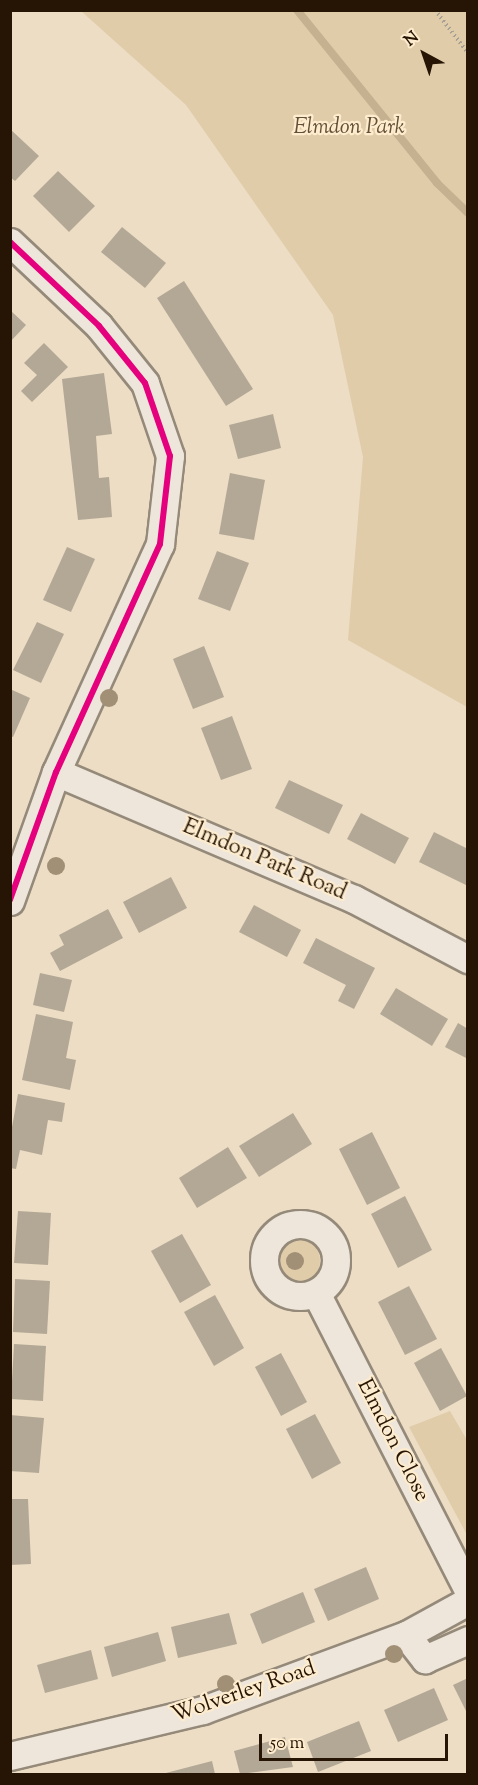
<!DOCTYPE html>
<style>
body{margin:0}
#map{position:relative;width:478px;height:1785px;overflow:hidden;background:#ecddc4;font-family:"Sorts Mill Goudy",serif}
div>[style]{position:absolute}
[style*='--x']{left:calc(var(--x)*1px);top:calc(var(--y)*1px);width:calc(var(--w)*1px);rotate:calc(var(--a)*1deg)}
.green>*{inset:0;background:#e1ccaa}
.round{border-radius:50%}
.stream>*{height:8px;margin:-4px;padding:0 4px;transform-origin:4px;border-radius:4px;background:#c5b08f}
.building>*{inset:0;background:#b3a896}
.path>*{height:4px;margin-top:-2px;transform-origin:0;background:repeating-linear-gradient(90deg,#a69f94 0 1.5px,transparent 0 4.5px)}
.roads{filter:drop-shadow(2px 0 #958a7a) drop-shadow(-2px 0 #958a7a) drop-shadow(0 2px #958a7a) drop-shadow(0 -2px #958a7a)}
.minor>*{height:27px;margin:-13.5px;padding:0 13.5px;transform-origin:13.5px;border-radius:13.5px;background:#eee6da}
.minor>.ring{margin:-13.5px;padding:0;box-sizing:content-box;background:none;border:27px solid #eee6da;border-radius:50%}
.bus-1>*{height:6px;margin:-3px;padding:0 3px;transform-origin:3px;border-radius:3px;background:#e5007d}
.trees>*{width:18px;height:18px;margin:-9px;border-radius:50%;background:#a18f76}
span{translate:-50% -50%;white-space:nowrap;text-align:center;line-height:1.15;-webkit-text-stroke:4.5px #feecce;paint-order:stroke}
.park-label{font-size:22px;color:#645037;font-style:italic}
.street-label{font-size:22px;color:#261504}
.frame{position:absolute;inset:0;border:12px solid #261504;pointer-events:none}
.north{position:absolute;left:394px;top:24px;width:60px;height:60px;-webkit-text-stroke:4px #feecce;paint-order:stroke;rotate:320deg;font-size:16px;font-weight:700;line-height:24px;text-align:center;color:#261504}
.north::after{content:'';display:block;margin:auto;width:21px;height:27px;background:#261504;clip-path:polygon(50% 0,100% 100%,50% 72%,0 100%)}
.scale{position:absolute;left:259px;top:1734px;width:189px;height:27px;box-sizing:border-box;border:3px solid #261504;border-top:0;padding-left:8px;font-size:18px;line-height:21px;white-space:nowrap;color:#261504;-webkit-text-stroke:4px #feecce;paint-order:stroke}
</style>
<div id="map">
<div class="green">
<div style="clip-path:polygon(81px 11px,467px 11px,467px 707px,348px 640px,363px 457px,333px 315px,186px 105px)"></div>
<div class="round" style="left:274px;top:1238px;width:46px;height:46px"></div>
<div style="clip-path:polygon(450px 1411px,467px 1440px,467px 1535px,409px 1427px)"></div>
</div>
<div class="stream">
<div style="--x:297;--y:10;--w:223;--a:51"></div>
<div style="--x:437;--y:183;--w:43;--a:44.1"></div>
</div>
<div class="building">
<div style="clip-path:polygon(10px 129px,39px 156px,15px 181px,10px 177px)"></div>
<div style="clip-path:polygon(58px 171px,95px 206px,69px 232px,33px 196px)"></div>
<div style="clip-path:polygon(122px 227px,166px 263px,145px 288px,101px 252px)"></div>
<div style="clip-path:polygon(184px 281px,253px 389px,226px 406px,157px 298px)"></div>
<div style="clip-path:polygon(10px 310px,26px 325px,10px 342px)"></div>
<div style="clip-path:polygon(44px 343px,68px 367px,32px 402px,21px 391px,37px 375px,24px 363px)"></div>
<div style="clip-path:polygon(104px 373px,112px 434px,96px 436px,99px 478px,109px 477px,112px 517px,78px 520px,62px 379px)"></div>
<div style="clip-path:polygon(273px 414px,281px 448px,238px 459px,229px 425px)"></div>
<div style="clip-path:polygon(230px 473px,265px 480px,254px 540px,219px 534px)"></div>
<div style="clip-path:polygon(67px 547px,95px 559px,71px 612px,43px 600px)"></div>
<div style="clip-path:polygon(217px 551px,249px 563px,230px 611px,198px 599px)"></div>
<div style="clip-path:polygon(37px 622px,64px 634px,41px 683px,13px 670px)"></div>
<div style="clip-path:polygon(204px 646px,224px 697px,193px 709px,173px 659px)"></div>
<div style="clip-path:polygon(10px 689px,30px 698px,13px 737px,10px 736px)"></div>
<div style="clip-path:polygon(232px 716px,252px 769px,221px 780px,201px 728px)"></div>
<div style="clip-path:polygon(289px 780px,343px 805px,329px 834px,275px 808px)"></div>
<div style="clip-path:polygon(361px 813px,409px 838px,395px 864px,347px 839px)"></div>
<div style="clip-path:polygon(434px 832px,468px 849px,468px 886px,419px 862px)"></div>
<div style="clip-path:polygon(171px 877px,187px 908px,139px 933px,123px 902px)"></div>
<div style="clip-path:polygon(254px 905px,301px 930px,287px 957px,239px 932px)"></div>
<div style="clip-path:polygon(108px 909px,123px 938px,60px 971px,50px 953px,64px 945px,59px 935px)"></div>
<div style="clip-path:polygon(316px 938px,375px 968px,354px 1009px,338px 1001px,346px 985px,303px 963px)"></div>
<div style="clip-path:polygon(40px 973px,72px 980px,64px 1012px,33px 1005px)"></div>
<div style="clip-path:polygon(396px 988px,448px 1019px,432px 1046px,380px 1014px)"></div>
<div style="clip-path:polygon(36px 1014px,73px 1022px,66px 1058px,76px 1060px,70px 1090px,22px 1080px)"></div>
<div style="clip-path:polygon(458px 1023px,468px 1029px,468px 1059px,445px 1047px)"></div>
<div style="clip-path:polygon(18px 1094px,65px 1103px,62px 1122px,48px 1120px,42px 1155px,20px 1150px,16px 1169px,10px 1168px,10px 1138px)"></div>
<div style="clip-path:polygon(293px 1113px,312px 1144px,259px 1177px,239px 1146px)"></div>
<div style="clip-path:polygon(372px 1132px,400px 1188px,367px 1205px,339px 1149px)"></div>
<div style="clip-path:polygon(228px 1147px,247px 1178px,197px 1208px,179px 1178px)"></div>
<div style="clip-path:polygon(405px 1196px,432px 1250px,398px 1268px,371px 1214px)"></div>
<div style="clip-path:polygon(18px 1211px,51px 1213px,48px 1265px,14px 1263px)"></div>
<div style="clip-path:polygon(182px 1234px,211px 1285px,180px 1303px,151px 1251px)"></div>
<div style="clip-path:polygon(15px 1279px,50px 1281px,47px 1334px,13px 1332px)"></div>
<div style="clip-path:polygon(409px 1286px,437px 1339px,405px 1355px,378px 1302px)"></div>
<div style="clip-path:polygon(215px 1295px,244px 1348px,214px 1366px,184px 1312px)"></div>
<div style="clip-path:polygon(14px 1344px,46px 1346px,43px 1401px,11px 1399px)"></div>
<div style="clip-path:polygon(441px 1348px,467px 1396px,440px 1411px,414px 1363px)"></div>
<div style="clip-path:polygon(281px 1353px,307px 1402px,281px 1416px,255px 1367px)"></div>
<div style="clip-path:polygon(315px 1414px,341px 1463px,312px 1479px,286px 1429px)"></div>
<div style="clip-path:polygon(10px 1415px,44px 1418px,39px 1473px,10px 1471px)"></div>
<div style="clip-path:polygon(10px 1499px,28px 1499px,31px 1564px,10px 1565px)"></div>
<div style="clip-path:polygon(366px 1567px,379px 1599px,328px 1621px,314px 1589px)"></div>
<div style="clip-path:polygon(303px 1592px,315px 1622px,262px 1644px,250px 1614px)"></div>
<div style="clip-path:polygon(229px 1613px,237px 1644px,178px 1658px,171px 1627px)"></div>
<div style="clip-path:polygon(158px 1632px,166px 1661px,112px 1677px,104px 1647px)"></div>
<div style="clip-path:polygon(91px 1650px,98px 1679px,45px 1693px,37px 1665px)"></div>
<div style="clip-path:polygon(468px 1678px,468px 1715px,453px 1685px)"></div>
<div style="clip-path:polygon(434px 1688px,448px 1720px,398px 1742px,384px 1710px)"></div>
<div style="clip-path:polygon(359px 1721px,371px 1751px,318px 1772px,307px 1742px)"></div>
<div style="clip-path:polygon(285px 1737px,293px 1767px,240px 1774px,234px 1751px)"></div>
<div style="clip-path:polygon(212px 1761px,215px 1774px,162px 1774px)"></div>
</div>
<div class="path">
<div style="--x:435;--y:10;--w:54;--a:52.5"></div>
</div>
<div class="roads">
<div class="minor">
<div style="--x:10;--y:242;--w:122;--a:43.3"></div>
<div style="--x:99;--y:326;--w:73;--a:51.1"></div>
<div style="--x:145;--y:383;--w:77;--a:71.1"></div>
<div style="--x:170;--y:456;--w:89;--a:96.5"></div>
<div style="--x:160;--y:544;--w:251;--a:114.5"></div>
<div style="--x:56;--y:772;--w:137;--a:109.6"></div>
<div style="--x:56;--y:772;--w:324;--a:23.1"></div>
<div style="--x:354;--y:899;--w:129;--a:27.8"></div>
<div class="ring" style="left:264px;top:1224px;width:45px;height:45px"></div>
<div style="--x:316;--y:1293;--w:334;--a:62.9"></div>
<div style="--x:406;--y:1635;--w:31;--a:52"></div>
<div style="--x:425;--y:1659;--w:47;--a:-23.8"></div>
<div style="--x:10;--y:1756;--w:198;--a:-13.4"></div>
<div style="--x:203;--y:1710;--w:216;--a:-20.3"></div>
<div style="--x:406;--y:1635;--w:71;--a:-28.7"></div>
</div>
</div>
<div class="bus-1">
<div style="--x:10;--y:242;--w:122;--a:43.3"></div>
<div style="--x:99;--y:326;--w:73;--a:51.1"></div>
<div style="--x:145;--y:383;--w:77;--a:71.1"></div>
<div style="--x:170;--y:456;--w:89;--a:96.5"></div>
<div style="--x:160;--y:544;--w:251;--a:114.5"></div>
<div style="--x:56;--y:772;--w:136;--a:109.8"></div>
</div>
<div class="trees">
<div style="left:109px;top:698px"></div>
<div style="left:56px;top:866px"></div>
<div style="left:295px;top:1261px"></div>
<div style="left:394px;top:1654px"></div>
<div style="left:226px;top:1684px"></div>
</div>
<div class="park-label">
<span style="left:349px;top:129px">Elmdon Park</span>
</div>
<div class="street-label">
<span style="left:264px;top:861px;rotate:23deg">Elmdon Park Road</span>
<span style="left:392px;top:1441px;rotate:63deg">Elmdon Close</span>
<span style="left:244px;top:1693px;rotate:-19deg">Wolverley Road</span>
</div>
<div class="frame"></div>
<div class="north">N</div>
<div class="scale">50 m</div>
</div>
